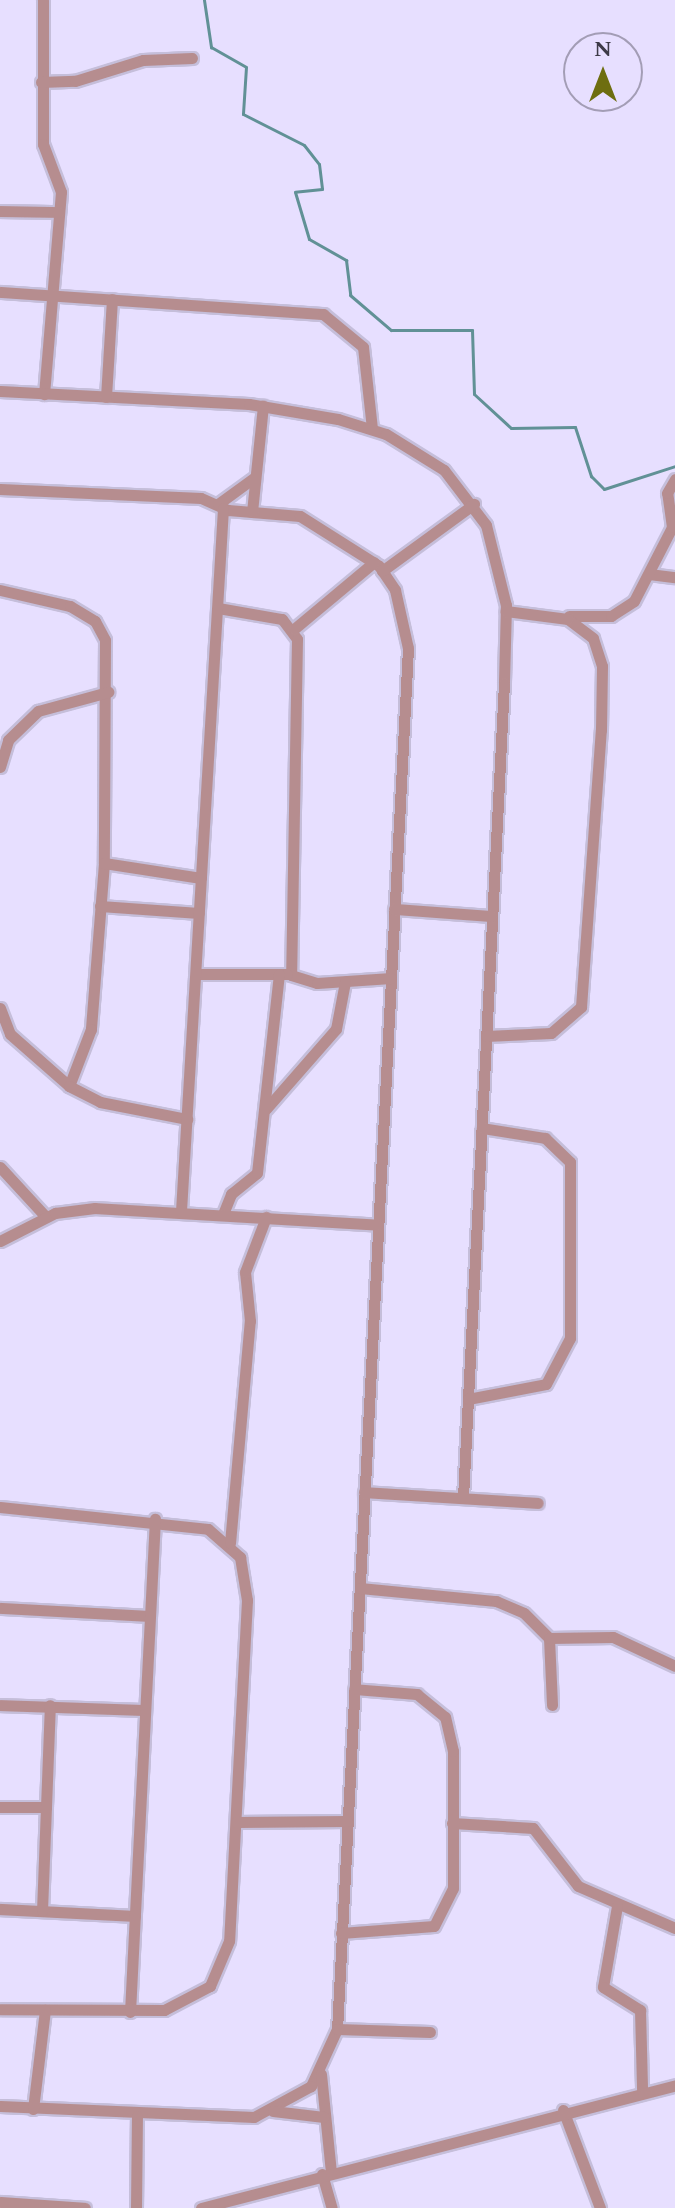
<!DOCTYPE html>
<style>
body{margin:0}
#map{position:relative;width:675px;height:2208px;overflow:hidden;background:#e7dfff;font-family:Spectral,serif}
div>[style]{position:absolute}
[style*='--x']{left:calc(var(--x)*1px);top:calc(var(--y)*1px);width:calc(var(--w)*1px);rotate:calc(var(--a)*1deg)}
.stream>*{height:3px;margin:-1.5px;padding:0 1.5px;transform-origin:1.5px;border-radius:1.5px;background:#619196}
.roads{filter:drop-shadow(2px 0 #c5beda) drop-shadow(-2px 0 #c5beda) drop-shadow(0 2px #c5beda) drop-shadow(0 -2px #c5beda)}
.minor>*{height:11px;margin:-5.5px;padding:0 5.5px;transform-origin:5.5px;border-radius:5.5px;background:#b68d8f}
span{translate:-50% -50%;white-space:nowrap;text-align:center;line-height:1.15;-webkit-text-stroke:6px #e7dfff;paint-order:stroke}
.north{position:absolute;left:563px;top:32px;width:80px;height:80px;box-sizing:border-box;background:#e7dfff;border:2px solid #a39db5;border-radius:50%;rotate:0deg;font-size:22px;font-weight:700;line-height:32px;text-align:center;color:#3d3a47}
.north::after{content:'';display:block;margin:auto;width:28px;height:36px;background:#6e6e10;clip-path:polygon(50% 0,100% 100%,50% 72%,0 100%)}
</style>
<div id="map">
<div class="stream">
<div style="--x:204;--y:0;--w:48;--a:81.5"></div>
<div style="--x:211;--y:47;--w:40;--a:29.7"></div>
<div style="--x:246;--y:67;--w:47;--a:93.7"></div>
<div style="--x:243;--y:114;--w:68;--a:26.9"></div>
<div style="--x:304;--y:145;--w:24;--a:52"></div>
<div style="--x:319;--y:164;--w:25;--a:83"></div>
<div style="--x:322;--y:189;--w:27;--a:174"></div>
<div style="--x:295;--y:192;--w:49;--a:73.4"></div>
<div style="--x:309;--y:239;--w:43;--a:29.6"></div>
<div style="--x:346;--y:260;--w:35;--a:83"></div>
<div style="--x:350;--y:295;--w:54;--a:40.5"></div>
<div style="--x:391;--y:330;--w:81;--a:0"></div>
<div style="--x:472;--y:330;--w:64;--a:88.2"></div>
<div style="--x:474;--y:394;--w:50;--a:42.6"></div>
<div style="--x:511;--y:428;--w:64;--a:-0.9"></div>
<div style="--x:575;--y:427;--w:52;--a:71.9"></div>
<div style="--x:591;--y:476;--w:18;--a:45"></div>
<div style="--x:604;--y:489;--w:75;--a:-17.9"></div>
</div>
<div class="roads">
<div class="minor">
<div style="--x:43;--y:0;--w:144;--a:90"></div>
<div style="--x:43;--y:144;--w:51;--a:69.4"></div>
<div style="--x:61;--y:192;--w:203;--a:94.8"></div>
<div style="--x:41;--y:82;--w:34;--a:-2"></div>
<div style="--x:75;--y:81;--w:71;--a:-17.2"></div>
<div style="--x:143;--y:60;--w:49;--a:-2.3"></div>
<div style="--x:0;--y:211;--w:59;--a:1"></div>
<div style="--x:0;--y:292;--w:324;--a:3.9"></div>
<div style="--x:323;--y:314;--w:52;--a:39.5"></div>
<div style="--x:363;--y:347;--w:81;--a:83.7"></div>
<div style="--x:0;--y:391;--w:249;--a:3"></div>
<div style="--x:249;--y:404;--w:90;--a:9.6"></div>
<div style="--x:338;--y:419;--w:50;--a:17.4"></div>
<div style="--x:386;--y:434;--w:68;--a:31.8"></div>
<div style="--x:444;--y:470;--w:69;--a:52.6"></div>
<div style="--x:486;--y:525;--w:82;--a:76"></div>
<div style="--x:506;--y:605;--w:78;--a:91.5"></div>
<div style="--x:504;--y:683;--w:816;--a:92.88"></div>
<div style="--x:106;--y:397;--w:98;--a:-86.5"></div>
<div style="--x:0;--y:489;--w:201;--a:2.6"></div>
<div style="--x:201;--y:498;--w:30;--a:24"></div>
<div style="--x:228;--y:510;--w:72;--a:4.8"></div>
<div style="--x:300;--y:516;--w:93;--a:32.3"></div>
<div style="--x:379;--y:566;--w:29;--a:56"></div>
<div style="--x:395;--y:590;--w:59;--a:77.4"></div>
<div style="--x:408;--y:648;--w:1383;--a:92.94"></div>
<div style="--x:337;--y:2029;--w:63;--a:114.5"></div>
<div style="--x:311;--y:2086;--w:65;--a:151.5"></div>
<div style="--x:254;--y:2117;--w:254;--a:-177.5"></div>
<div style="--x:218;--y:504;--w:46;--a:-36.1"></div>
<div style="--x:252;--y:512;--w:107;--a:-84.1"></div>
<div style="--x:382;--y:571;--w:114;--a:-36.1"></div>
<div style="--x:649;--y:574;--w:26;--a:7"></div>
<div style="--x:0;--y:590;--w:72;--a:12.9"></div>
<div style="--x:70;--y:606;--w:29;--a:31"></div>
<div style="--x:95;--y:621;--w:21;--a:62"></div>
<div style="--x:105;--y:640;--w:223;--a:90.3"></div>
<div style="--x:104;--y:863;--w:167;--a:94.5"></div>
<div style="--x:91;--y:1029;--w:61;--a:111.1"></div>
<div style="--x:218;--y:608;--w:65;--a:9.8"></div>
<div style="--x:282;--y:619;--w:25;--a:53"></div>
<div style="--x:297;--y:639;--w:336;--a:91"></div>
<div style="--x:291;--y:975;--w:27;--a:17"></div>
<div style="--x:317;--y:983;--w:74;--a:-3.9"></div>
<div style="--x:569;--y:616;--w:42;--a:0"></div>
<div style="--x:611;--y:616;--w:27;--a:-33"></div>
<div style="--x:634;--y:601;--w:83;--a:-62.8"></div>
<div style="--x:672;--y:527;--w:34;--a:-98"></div>
<div style="--x:667;--y:493;--w:16;--a:-60"></div>
<div style="--x:294;--y:629;--w:104;--a:-39.9"></div>
<div style="--x:0;--y:767;--w:28;--a:-73"></div>
<div style="--x:8;--y:740;--w:42;--a:-44"></div>
<div style="--x:38;--y:711;--w:73;--a:-15.2"></div>
<div style="--x:104;--y:863;--w:98;--a:8.8"></div>
<div style="--x:100;--y:906;--w:99;--a:4"></div>
<div style="--x:394;--y:909;--w:98;--a:4.1"></div>
<div style="--x:196;--y:974;--w:91;--a:0"></div>
<div style="--x:0;--y:1008;--w:28;--a:69"></div>
<div style="--x:10;--y:1034;--w:79;--a:41.4"></div>
<div style="--x:69;--y:1086;--w:35;--a:27"></div>
<div style="--x:100;--y:1102;--w:89;--a:11.1"></div>
<div style="--x:486;--y:1036;--w:65;--a:-2.6"></div>
<div style="--x:551;--y:1033;--w:40;--a:-41"></div>
<div style="--x:581;--y:1007;--w:278;--a:-85.9"></div>
<div style="--x:601;--y:730;--w:64;--a:-89.1"></div>
<div style="--x:602;--y:666;--w:29;--a:-108"></div>
<div style="--x:593;--y:638;--w:31;--a:-143"></div>
<div style="--x:568;--y:619;--w:63;--a:-172.6"></div>
<div style="--x:266;--y:1109;--w:106;--a:-48.8"></div>
<div style="--x:336;--y:1029;--w:48;--a:-79.2"></div>
<div style="--x:0;--y:1167;--w:68;--a:47.4"></div>
<div style="--x:181;--y:1211;--w:704;--a:-86.58"></div>
<div style="--x:223;--y:1214;--w:22;--a:-68"></div>
<div style="--x:231;--y:1194;--w:33;--a:-39"></div>
<div style="--x:257;--y:1173;--w:200;--a:-83.7"></div>
<div style="--x:0;--y:1241;--w:62;--a:-27"></div>
<div style="--x:55;--y:1213;--w:40;--a:-7.1"></div>
<div style="--x:95;--y:1208;--w:283;--a:3.4"></div>
<div style="--x:468;--y:1399;--w:79;--a:-10.9"></div>
<div style="--x:546;--y:1384;--w:52;--a:-62.4"></div>
<div style="--x:570;--y:1338;--w:176;--a:-90"></div>
<div style="--x:570;--y:1162;--w:35;--a:-136"></div>
<div style="--x:545;--y:1138;--w:64;--a:-171"></div>
<div style="--x:364;--y:1492;--w:174;--a:3.6"></div>
<div style="--x:0;--y:1507;--w:209;--a:6"></div>
<div style="--x:208;--y:1529;--w:43;--a:41.2"></div>
<div style="--x:240;--y:1557;--w:44;--a:80.8"></div>
<div style="--x:247;--y:1600;--w:341;--a:93"></div>
<div style="--x:229;--y:1941;--w:49;--a:112.9"></div>
<div style="--x:210;--y:1986;--w:52;--a:152.4"></div>
<div style="--x:164;--y:2010;--w:164;--a:-179.7"></div>
<div style="--x:230;--y:1543;--w:223;--a:-84.9"></div>
<div style="--x:250;--y:1321;--w:49;--a:-95.8"></div>
<div style="--x:245;--y:1272;--w:59;--a:-69.1"></div>
<div style="--x:360;--y:1588;--w:137;--a:5.5"></div>
<div style="--x:496;--y:1601;--w:30;--a:23"></div>
<div style="--x:524;--y:1613;--w:35;--a:45"></div>
<div style="--x:549;--y:1638;--w:67;--a:87.4"></div>
<div style="--x:0;--y:1608;--w:149;--a:3.1"></div>
<div style="--x:549;--y:1638;--w:64;--a:-0.9"></div>
<div style="--x:613;--y:1637;--w:68;--a:25.1"></div>
<div style="--x:0;--y:1705;--w:145;--a:2"></div>
<div style="--x:0;--y:1807;--w:46;--a:0"></div>
<div style="--x:236;--y:1822;--w:111;--a:-0.5"></div>
<div style="--x:452;--y:1823;--w:81;--a:3.5"></div>
<div style="--x:533;--y:1828;--w:73;--a:52.2"></div>
<div style="--x:578;--y:1886;--w:106;--a:23.4"></div>
<div style="--x:617;--y:1906;--w:82;--a:99.8"></div>
<div style="--x:603;--y:1987;--w:44;--a:31.9"></div>
<div style="--x:640;--y:2010;--w:79;--a:88.5"></div>
<div style="--x:0;--y:1909;--w:135;--a:3"></div>
<div style="--x:42;--y:1911;--w:206;--a:-87.8"></div>
<div style="--x:341;--y:1933;--w:93;--a:-4.3"></div>
<div style="--x:434;--y:1926;--w:42;--a:-63.4"></div>
<div style="--x:453;--y:1888;--w:137;--a:-90"></div>
<div style="--x:453;--y:1751;--w:35;--a:-103"></div>
<div style="--x:445;--y:1717;--w:36;--a:-141"></div>
<div style="--x:417;--y:1694;--w:63;--a:-175.5"></div>
<div style="--x:130;--y:2012;--w:494;--a:-87.1"></div>
<div style="--x:337;--y:2029;--w:93;--a:1.8"></div>
<div style="--x:321;--y:2074;--w:99;--a:84.2"></div>
<div style="--x:33;--y:2109;--w:100;--a:-83.1"></div>
<div style="--x:563;--y:2110;--w:105;--a:69.3"></div>
<div style="--x:273;--y:2111;--w:51;--a:6.7"></div>
<div style="--x:322;--y:2174;--w:35;--a:74"></div>
<div style="--x:0;--y:2202;--w:85;--a:4"></div>
<div style="--x:136;--y:2208;--w:92;--a:-89.4"></div>
<div style="--x:201;--y:2208;--w:490;--a:-14.5"></div>
</div>
</div>
<div class="north">N</div>
</div>
